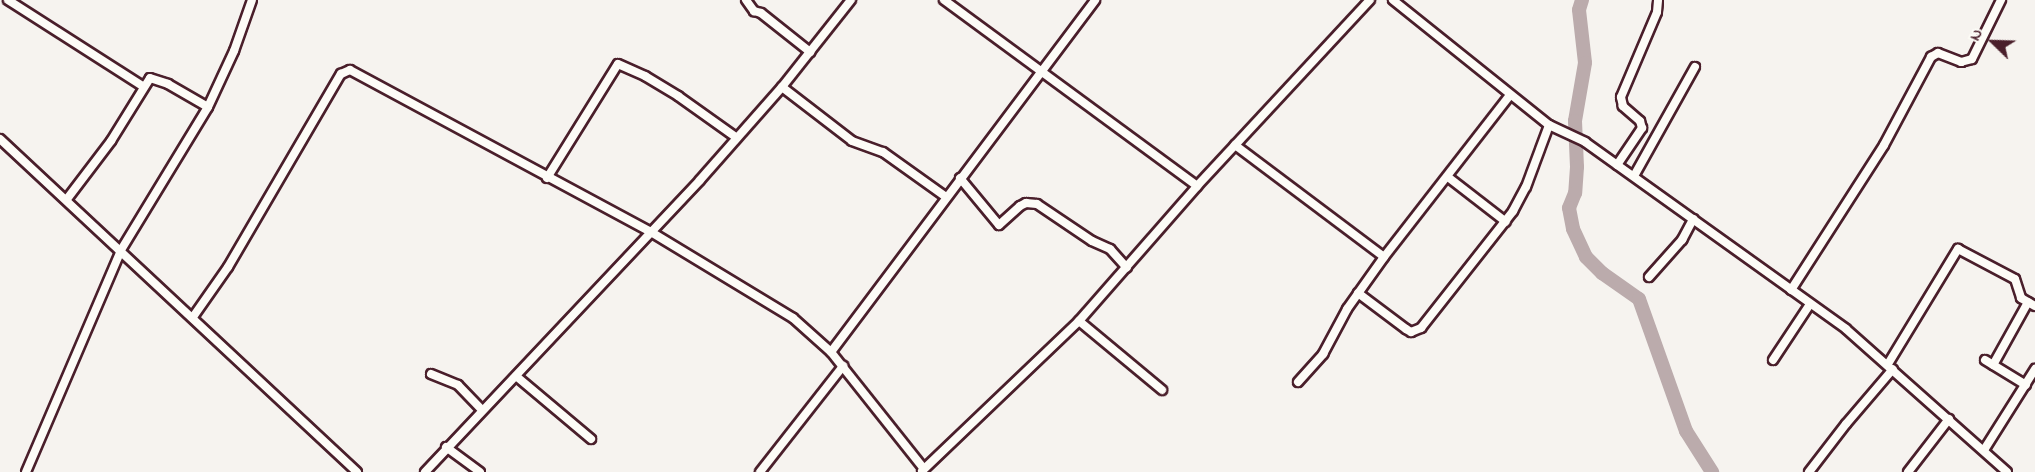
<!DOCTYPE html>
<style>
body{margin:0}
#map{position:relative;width:2035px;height:472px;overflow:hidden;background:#f6f3ef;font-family:"Indie Flower",sans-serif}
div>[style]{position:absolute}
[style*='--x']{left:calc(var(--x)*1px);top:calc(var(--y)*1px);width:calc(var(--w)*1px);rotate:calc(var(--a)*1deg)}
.river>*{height:14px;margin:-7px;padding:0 7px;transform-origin:7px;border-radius:7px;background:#bbabac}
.roads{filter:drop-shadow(2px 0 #4a1f2b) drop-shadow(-2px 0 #4a1f2b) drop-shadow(0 2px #4a1f2b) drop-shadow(0 -2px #4a1f2b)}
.minor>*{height:8px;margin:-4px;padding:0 4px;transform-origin:4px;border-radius:4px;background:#fdfcf7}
span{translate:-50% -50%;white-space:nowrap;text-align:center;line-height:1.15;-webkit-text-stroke:5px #fdfcf7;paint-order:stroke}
.north{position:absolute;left:1963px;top:12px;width:60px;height:60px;-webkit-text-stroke:4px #fdfcf7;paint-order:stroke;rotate:293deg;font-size:16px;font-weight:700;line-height:24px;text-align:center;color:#4a1f2b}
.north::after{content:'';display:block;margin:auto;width:21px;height:27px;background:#4a1f2b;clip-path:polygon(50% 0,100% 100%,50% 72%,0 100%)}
</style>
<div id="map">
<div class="river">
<div style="--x:1582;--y:0;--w:10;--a:107"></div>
<div style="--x:1579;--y:10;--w:53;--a:83.5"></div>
<div style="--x:1585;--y:63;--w:59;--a:99.8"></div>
<div style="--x:1575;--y:121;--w:46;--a:87.5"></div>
<div style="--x:1577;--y:167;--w:26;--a:94"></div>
<div style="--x:1575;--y:193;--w:16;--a:112"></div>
<div style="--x:1569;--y:208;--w:21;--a:79"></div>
<div style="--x:1573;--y:229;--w:31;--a:65"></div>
<div style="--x:1586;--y:257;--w:23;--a:45"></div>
<div style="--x:1602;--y:273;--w:45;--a:35.1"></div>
<div style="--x:1639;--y:299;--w:140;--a:70.4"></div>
<div style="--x:1686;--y:431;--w:49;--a:57.6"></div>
</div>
<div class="roads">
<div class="minor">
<div style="--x:8;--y:0;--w:161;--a:32.6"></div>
<div style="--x:746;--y:0;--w:14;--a:54"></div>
<div style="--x:754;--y:11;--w:7;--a:16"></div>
<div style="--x:761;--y:13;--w:63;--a:38.5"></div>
<div style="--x:944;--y:0;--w:314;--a:36.3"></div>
<div style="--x:1393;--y:0;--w:200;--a:38.7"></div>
<div style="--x:1549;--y:125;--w:40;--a:25"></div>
<div style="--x:1585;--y:142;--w:321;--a:35.6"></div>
<div style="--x:1846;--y:329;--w:215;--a:41.6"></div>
<div style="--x:782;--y:87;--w:88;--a:37.6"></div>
<div style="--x:852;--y:141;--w:33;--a:20"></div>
<div style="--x:883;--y:152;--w:77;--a:35.5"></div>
<div style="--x:0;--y:139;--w:488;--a:43"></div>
<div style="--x:1235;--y:145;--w:186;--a:36.9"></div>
<div style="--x:1617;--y:165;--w:45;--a:-56"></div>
<div style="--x:1642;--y:128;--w:7;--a:-106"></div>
<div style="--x:1640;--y:121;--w:23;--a:-139"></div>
<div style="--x:1623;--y:106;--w:9;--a:-103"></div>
<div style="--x:1621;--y:97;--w:92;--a:-67"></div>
<div style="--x:1657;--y:12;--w:12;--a:-85"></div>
<div style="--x:1634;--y:176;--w:125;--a:-60.8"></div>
<div style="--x:1448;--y:177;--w:73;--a:37.8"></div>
<div style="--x:547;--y:178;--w:134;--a:-58.1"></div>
<div style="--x:618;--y:64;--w:30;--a:24"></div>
<div style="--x:645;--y:76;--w:39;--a:31"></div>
<div style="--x:678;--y:96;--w:72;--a:35.4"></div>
<div style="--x:960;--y:178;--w:61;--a:50.3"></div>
<div style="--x:999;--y:225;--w:28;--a:-42"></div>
<div style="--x:1020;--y:206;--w:7;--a:-27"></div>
<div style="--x:1026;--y:203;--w:11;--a:5"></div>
<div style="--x:1037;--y:204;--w:66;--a:33.9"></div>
<div style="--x:1092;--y:241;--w:20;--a:24"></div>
<div style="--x:1110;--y:249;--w:25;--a:48"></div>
<div style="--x:67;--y:199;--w:73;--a:-52.8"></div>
<div style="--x:111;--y:141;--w:74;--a:-58.2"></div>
<div style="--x:150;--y:78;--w:19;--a:18"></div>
<div style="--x:168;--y:84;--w:46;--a:29.9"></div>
<div style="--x:1649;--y:277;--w:50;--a:-48.3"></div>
<div style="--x:1682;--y:240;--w:24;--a:-62"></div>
<div style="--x:1791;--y:290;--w:172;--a:-57.3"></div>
<div style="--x:1884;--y:145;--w:100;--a:-61.9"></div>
<div style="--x:1931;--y:57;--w:8;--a:-30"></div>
<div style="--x:1938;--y:53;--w:25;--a:21"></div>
<div style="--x:1961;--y:62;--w:11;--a:-15"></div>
<div style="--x:1972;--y:59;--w:66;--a:-63.8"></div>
<div style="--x:1358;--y:293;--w:60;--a:36.9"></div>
<div style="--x:1406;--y:329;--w:6;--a:31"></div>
<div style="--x:1411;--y:332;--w:11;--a:-22"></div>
<div style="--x:1421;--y:328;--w:149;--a:-51.8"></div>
<div style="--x:1513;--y:211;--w:27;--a:-62"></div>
<div style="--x:1526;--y:187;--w:66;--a:-69.6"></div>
<div style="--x:193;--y:317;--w:61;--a:-55"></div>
<div style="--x:228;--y:267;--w:224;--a:-59.7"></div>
<div style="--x:341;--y:74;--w:10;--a:-24"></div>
<div style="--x:350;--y:70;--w:342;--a:28.3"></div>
<div style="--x:651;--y:232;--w:166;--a:31.2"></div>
<div style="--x:793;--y:318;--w:51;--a:41.8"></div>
<div style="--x:831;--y:352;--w:149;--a:51.5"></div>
<div style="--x:1079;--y:321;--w:108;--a:39.7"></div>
<div style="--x:831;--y:352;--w:440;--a:-53.1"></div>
<div style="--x:1773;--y:360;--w:67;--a:-56.5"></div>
<div style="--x:1985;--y:360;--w:48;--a:31.4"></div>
<div style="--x:1888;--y:364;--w:135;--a:-58.7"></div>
<div style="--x:1958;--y:249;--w:64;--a:27.8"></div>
<div style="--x:2015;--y:279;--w:20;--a:72"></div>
<div style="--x:2021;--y:298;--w:16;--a:30"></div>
<div style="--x:1993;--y:365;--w:72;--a:-60.9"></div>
<div style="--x:431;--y:374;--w:29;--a:22"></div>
<div style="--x:458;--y:385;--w:35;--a:46"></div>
<div style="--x:516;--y:376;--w:98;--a:40"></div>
<div style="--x:1298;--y:382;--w:38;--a:-48"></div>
<div style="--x:1323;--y:354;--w:51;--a:-61.9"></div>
<div style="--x:1347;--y:309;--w:64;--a:-54.6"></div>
<div style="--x:1384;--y:257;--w:205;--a:-52.1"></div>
<div style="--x:446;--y:447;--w:42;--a:36.3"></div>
<div style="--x:1984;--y:450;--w:96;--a:-57.8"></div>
<div style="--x:922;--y:471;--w:217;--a:-43.7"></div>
<div style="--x:1079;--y:321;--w:179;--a:-48.8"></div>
<div style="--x:1197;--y:186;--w:254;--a:-47.1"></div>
<div style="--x:26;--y:472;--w:241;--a:-66.8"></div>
<div style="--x:121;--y:250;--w:167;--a:-58.7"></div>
<div style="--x:208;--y:107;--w:62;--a:-65.1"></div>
<div style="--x:234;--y:51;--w:54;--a:-70.6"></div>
<div style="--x:425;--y:472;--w:401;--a:-46.7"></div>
<div style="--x:700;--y:180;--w:124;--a:-48.6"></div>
<div style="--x:782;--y:87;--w:111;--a:-51.6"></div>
<div style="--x:760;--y:472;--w:135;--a:-51.9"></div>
<div style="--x:1809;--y:472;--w:61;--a:-52.4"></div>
<div style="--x:1846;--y:424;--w:72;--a:-49.5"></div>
<div style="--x:1908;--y:472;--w:67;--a:-52.3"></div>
</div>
</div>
<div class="north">N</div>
</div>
